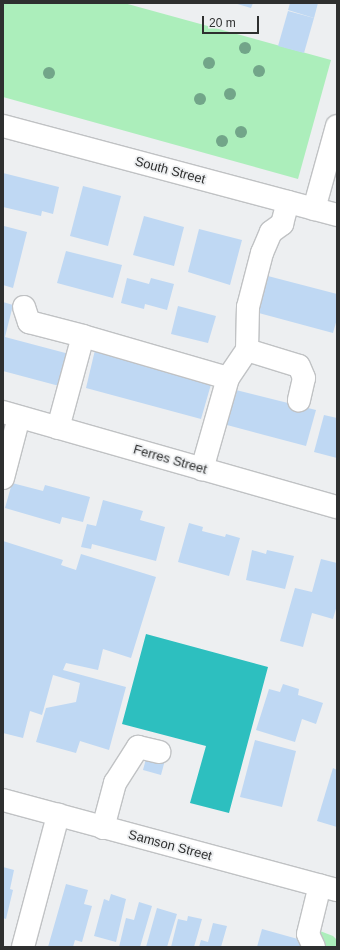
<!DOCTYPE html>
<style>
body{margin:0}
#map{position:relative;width:340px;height:950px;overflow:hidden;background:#edeff1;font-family:Arial,sans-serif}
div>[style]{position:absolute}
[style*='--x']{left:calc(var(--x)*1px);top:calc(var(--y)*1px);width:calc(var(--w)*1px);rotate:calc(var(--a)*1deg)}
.green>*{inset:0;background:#aceebb}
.water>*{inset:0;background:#2dbfbf}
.building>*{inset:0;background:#bfd8f3}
.roads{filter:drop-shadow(1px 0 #c0c2c4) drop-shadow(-1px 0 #c0c2c4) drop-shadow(0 1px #c0c2c4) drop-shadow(0 -1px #c0c2c4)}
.minor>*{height:22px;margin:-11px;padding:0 11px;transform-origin:11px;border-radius:11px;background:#fff}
.major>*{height:22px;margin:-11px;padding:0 11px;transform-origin:11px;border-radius:11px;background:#fff}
.trees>*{width:12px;height:12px;margin:-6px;border-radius:50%;background:#72a589}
span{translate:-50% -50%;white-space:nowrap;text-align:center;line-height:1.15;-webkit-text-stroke:3.5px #edeff1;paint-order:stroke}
.street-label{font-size:13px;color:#2e2f2f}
.frame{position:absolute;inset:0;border:4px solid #2e2f2f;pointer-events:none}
.scale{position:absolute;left:202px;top:16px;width:57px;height:18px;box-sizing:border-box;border:2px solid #2e2f2f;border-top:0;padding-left:5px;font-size:12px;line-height:14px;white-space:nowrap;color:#2e2f2f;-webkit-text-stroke:3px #edeff1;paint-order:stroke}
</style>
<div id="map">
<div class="green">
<div style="clip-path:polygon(3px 3px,124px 3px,331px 60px,298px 179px,3px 97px)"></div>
<div style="clip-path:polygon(320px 931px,333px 936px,337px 940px,337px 947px,326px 947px,318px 935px)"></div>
</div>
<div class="water">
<div style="clip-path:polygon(146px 634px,268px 667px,229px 813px,190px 803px,206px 746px,122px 724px)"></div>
</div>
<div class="building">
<div style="clip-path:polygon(234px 3px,253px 3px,251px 8px)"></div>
<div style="clip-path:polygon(290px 3px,318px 3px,314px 18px,288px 10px)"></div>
<div style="clip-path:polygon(288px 11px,314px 18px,304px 53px,278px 46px)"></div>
<div style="clip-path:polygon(3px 173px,59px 187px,53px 214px,42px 211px,41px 216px,3px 207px)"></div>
<div style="clip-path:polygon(83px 186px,121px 196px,108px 246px,70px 236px)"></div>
<div style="clip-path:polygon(144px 216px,184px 227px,174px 266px,133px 255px)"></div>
<div style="clip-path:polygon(4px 226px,27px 232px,13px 288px,3px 285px)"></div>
<div style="clip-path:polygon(199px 229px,242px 240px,230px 285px,188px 272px)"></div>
<div style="clip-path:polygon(66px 251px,122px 265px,113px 298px,57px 283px)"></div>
<div style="clip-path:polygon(264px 275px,337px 294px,337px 319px,333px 333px,255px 312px)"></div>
<div style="clip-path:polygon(127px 278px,149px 284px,151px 278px,174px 284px,167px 310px,145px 304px,144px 309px,121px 303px)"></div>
<div style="clip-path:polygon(3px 302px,13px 305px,5px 337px,73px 355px,63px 387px,3px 371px)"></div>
<div style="clip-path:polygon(178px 306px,216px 316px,208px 343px,171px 334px)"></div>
<div style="clip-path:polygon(95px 350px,212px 381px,201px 419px,86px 388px)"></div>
<div style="clip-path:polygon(236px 390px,316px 410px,306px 446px,227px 425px)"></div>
<div style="clip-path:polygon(324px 415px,337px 418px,337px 458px,314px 452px)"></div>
<div style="clip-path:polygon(12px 483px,43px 491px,45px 485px,90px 497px,83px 522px,62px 517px,60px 524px,5px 508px)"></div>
<div style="clip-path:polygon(103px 500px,143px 511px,140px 520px,165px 527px,156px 561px,92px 544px,91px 549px,81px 547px,87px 524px,96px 526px)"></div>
<div style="clip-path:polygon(189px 523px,203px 527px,202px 531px,225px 537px,226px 534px,240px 538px,229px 576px,178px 562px)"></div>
<div style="clip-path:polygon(3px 541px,63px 560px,61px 565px,76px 570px,81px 554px,156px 577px,131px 658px,103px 649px,98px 670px,66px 663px,63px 670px,126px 687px,109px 750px,80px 741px,76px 753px,36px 742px,46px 708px,76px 702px,80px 683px,53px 675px,42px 715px,30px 711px,23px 738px,3px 733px)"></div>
<div style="clip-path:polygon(252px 550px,266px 554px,267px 550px,294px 556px,285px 589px,246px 580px)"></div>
<div style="clip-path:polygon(321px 559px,337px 563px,337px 605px,333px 619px,312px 613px,303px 647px,280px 641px,295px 588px,312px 592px)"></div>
<div style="clip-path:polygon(283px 684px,299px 689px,298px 695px,323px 703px,316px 724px,302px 719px,295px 742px,256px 730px,269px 689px,280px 692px)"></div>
<div style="clip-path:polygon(255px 740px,296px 751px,282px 807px,240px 797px)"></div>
<div style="clip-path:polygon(147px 755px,165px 760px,161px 775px,143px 770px)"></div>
<div style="clip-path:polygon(333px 768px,337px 770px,337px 827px,317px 821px)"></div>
<div style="clip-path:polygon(3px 867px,14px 870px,10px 889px,13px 890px,6px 919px,3px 918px)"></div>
<div style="clip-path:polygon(66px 884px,88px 890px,84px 904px,92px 906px,82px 942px,75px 940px,73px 947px,48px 947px)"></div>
<div style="clip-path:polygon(111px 894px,126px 899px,116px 942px,94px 936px,104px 899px,109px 901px)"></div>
<div style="clip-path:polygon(139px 902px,152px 906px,140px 947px,119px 947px,126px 918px,134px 920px)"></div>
<div style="clip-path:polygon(157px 908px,177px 914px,167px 947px,146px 947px)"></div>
<div style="clip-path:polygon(188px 916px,202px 919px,194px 947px,171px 947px,178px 919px,187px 921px)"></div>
<div style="clip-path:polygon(213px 923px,227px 926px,221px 947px,199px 947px,201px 940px,208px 942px)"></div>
<div style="clip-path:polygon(262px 929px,305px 941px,303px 947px,257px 947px)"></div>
</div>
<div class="roads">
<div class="minor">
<div style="--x:314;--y:209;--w:86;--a:-74.5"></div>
<div style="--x:24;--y:307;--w:16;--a:72"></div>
<div style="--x:29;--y:322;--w:56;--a:14.5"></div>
<div style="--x:247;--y:350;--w:43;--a:-88.7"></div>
<div style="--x:248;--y:307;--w:56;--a:-75.5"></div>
<div style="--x:262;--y:253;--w:23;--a:-67"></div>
<div style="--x:271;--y:232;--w:14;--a:-36"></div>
<div style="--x:282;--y:224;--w:23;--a:-75"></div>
<div style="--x:228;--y:378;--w:34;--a:-56"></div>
<div style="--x:247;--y:350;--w:54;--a:17.1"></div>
<div style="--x:299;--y:366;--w:13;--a:67"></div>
<div style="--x:304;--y:378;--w:23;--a:103"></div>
<div style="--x:3;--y:412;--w:347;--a:15.9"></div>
<div style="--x:58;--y:428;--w:95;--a:-74.8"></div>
<div style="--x:83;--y:336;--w:151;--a:16.2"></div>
<div style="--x:228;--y:378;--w:95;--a:105.9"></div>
<div style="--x:3;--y:478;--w:63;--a:-75.3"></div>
<div style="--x:3;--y:800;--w:346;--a:15.1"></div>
<div style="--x:103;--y:828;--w:47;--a:-75.1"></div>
<div style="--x:115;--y:783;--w:43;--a:-57.4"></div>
<div style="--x:138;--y:747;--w:22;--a:13"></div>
<div style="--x:23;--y:947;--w:137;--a:-75.1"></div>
<div style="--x:314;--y:947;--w:14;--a:-115"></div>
<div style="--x:308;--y:934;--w:50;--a:-76.2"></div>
</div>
<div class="major">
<div style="--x:3;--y:126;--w:346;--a:14.9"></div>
</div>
</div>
<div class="trees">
<div style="left:245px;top:48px"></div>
<div style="left:209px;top:63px"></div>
<div style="left:259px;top:71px"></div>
<div style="left:49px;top:73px"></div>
<div style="left:230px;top:94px"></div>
<div style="left:200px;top:99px"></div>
<div style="left:241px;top:132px"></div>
<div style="left:222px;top:141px"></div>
</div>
<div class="street-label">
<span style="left:170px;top:171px;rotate:15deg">South Street</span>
<span style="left:170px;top:460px;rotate:16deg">Ferres Street</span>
<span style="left:170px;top:846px;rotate:15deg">Samson Street</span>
</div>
<div class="frame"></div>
<div class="scale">20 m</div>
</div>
